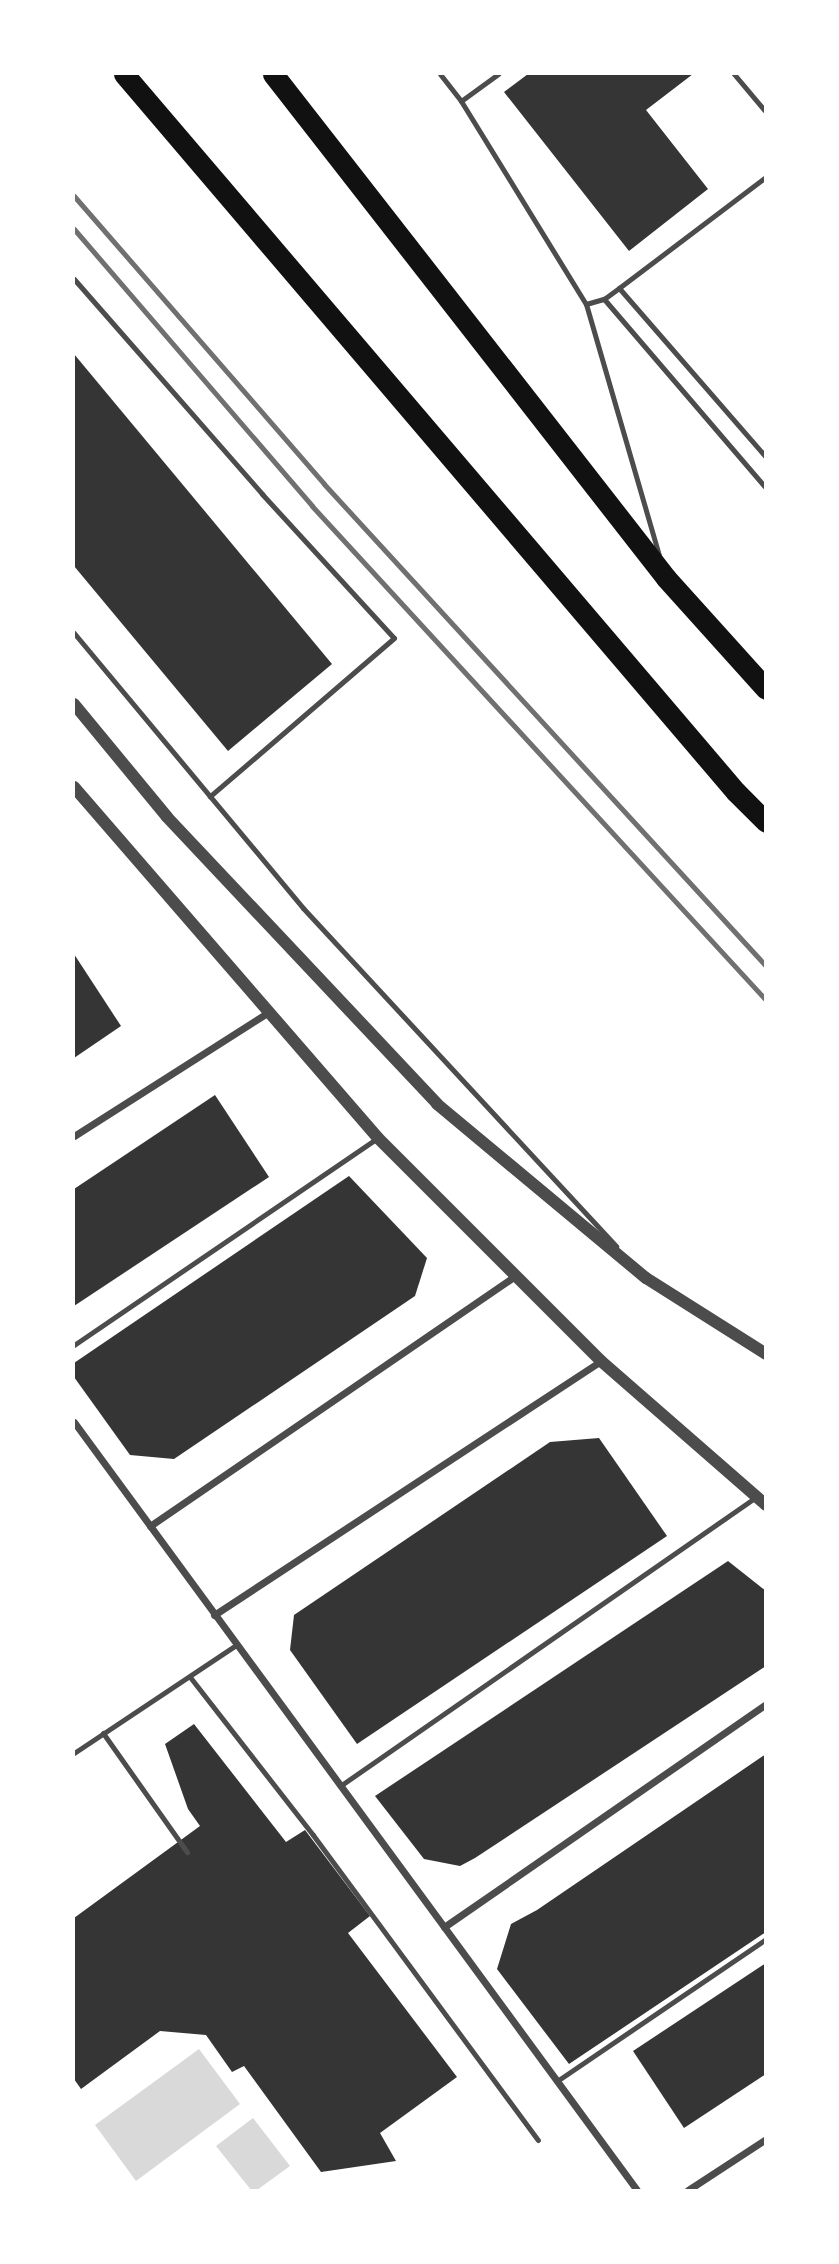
<!DOCTYPE html>
<style>
body{margin:0}
#map{position:relative;width:839px;height:2264px;overflow:hidden;background:#fff;font-family:Ubuntu,sans-serif}
div>[style]{position:absolute}
[style*='--x']{left:calc(var(--x)*1px);top:calc(var(--y)*1px);width:calc(var(--w)*1px);rotate:calc(var(--a)*1deg)}
.water>*{inset:0;background:#d9d9d9}
.building>*{inset:0;background:#353535}
.service>*{height:5px;margin:-2.5px;padding:0 2.5px;transform-origin:2.5px;border-radius:2.5px;background:#4c4c4c}
.minor>*{height:7px;margin:-3.5px;padding:0 3.5px;transform-origin:3.5px;border-radius:3.5px;background:#4c4c4c}
.tertiary>*{height:12px;margin:-6px;padding:0 6px;transform-origin:6px;border-radius:6px;background:#4c4c4c}
.motorway>*{height:21px;margin:-10.5px;padding:0 10.5px;transform-origin:10.5px;border-radius:10.5px;background:#111}
.rail>*{height:5px;margin:-2.5px;padding:0 2.5px;transform-origin:2.5px;border-radius:2.5px;background:#707070}
span{translate:-50% -50%;white-space:nowrap;text-align:center;line-height:1.15;-webkit-text-stroke:7px #fff;paint-order:stroke}
.frame{position:absolute;inset:0;border:75px solid #fff;pointer-events:none}
</style>
<div id="map">
<div class="water">
<div style="clip-path:polygon(199px 2049px,240px 2104px,136px 2181px,95px 2125px)"></div>
<div style="clip-path:polygon(253px 2118px,290px 2166px,257px 2190px,251px 2190px,216px 2146px)"></div>
</div>
<div class="building">
<div style="clip-path:polygon(528px 74px,693px 74px,646px 110px,708px 189px,629px 251px,504px 92px)"></div>
<div style="clip-path:polygon(74px 354px,332px 664px,228px 751px,74px 566px)"></div>
<div style="clip-path:polygon(74px 954px,121px 1026px,74px 1058px)"></div>
<div style="clip-path:polygon(215px 1095px,269px 1177px,74px 1306px,74px 1189px)"></div>
<div style="clip-path:polygon(349px 1176px,427px 1258px,415px 1296px,174px 1459px,130px 1455px,74px 1377px,74px 1363px)"></div>
<div style="clip-path:polygon(599px 1438px,667px 1536px,357px 1744px,290px 1650px,294px 1615px,550px 1442px)"></div>
<div style="clip-path:polygon(728px 1561px,766px 1591px,766px 1666px,475px 1858px,460px 1866px,424px 1859px,375px 1796px)"></div>
<div style="clip-path:polygon(194px 1724px,286px 1842px,305px 1830px,370px 1916px,348px 1933px,457px 2077px,380px 2133px,396px 2161px,321px 2172px,244px 2066px,232px 2072px,206px 2035px,160px 2031px,81px 2089px,74px 2079px,74px 1918px,200px 1826px,188px 1809px,165px 1744px)"></div>
<div style="clip-path:polygon(766px 1754px,766px 1932px,569px 2064px,497px 1969px,511px 1924px,537px 1910px)"></div>
<div style="clip-path:polygon(766px 1963px,766px 2074px,684px 2128px,633px 2051px)"></div>
</div>
<div class="service">
<div style="--x:440;--y:74;--w:34;--a:52"></div>
<div style="--x:461;--y:101;--w:238;--a:58.4"></div>
<div style="--x:586;--y:304;--w:262;--a:73.8"></div>
<div style="--x:734;--y:74;--w:50;--a:49.9"></div>
<div style="--x:461;--y:101;--w:46;--a:-36.1"></div>
<div style="--x:74;--y:279;--w:286;--a:48.8"></div>
<div style="--x:262;--y:494;--w:195;--a:47.5"></div>
<div style="--x:394;--y:638;--w:243;--a:139.3"></div>
<div style="--x:619;--y:288;--w:224;--a:49"></div>
<div style="--x:604;--y:299;--w:249;--a:49.4"></div>
<div style="--x:586;--y:304;--w:19;--a:-16"></div>
<div style="--x:604;--y:299;--w:19;--a:-36"></div>
<div style="--x:619;--y:288;--w:184;--a:-37.1"></div>
<div style="--x:74;--y:633;--w:358;--a:50.2"></div>
<div style="--x:303;--y:908;--w:461;--a:47.2"></div>
<div style="--x:74;--y:1345;--w:368;--a:-34.3"></div>
<div style="--x:190;--y:1677;--w:200;--a:52.1"></div>
<div style="--x:313;--y:1835;--w:379;--a:53.6"></div>
<div style="--x:103;--y:1733;--w:146;--a:54.8"></div>
<div style="--x:74;--y:1753;--w:195;--a:-33.7"></div>
<div style="--x:340;--y:1786;--w:507;--a:-34.79"></div>
<div style="--x:557;--y:2081;--w:253;--a:-34.2"></div>
</div>
<div class="minor">
<div style="--x:74;--y:1136;--w:229;--a:-32.5"></div>
<div style="--x:74;--y:1422;--w:952;--a:53.76"></div>
<div style="--x:150;--y:1526;--w:441;--a:-34.4"></div>
<div style="--x:214;--y:1615;--w:463;--a:-33.3"></div>
<div style="--x:444;--y:1927;--w:392;--a:-34.7"></div>
<div style="--x:688;--y:2190;--w:93;--a:-33.2"></div>
</div>
<div class="tertiary">
<div style="--x:74;--y:704;--w:146;--a:50.5"></div>
<div style="--x:167;--y:817;--w:394;--a:46.7"></div>
<div style="--x:437;--y:1104;--w:272;--a:39.8"></div>
<div style="--x:646;--y:1278;--w:142;--a:32.3"></div>
<div style="--x:74;--y:787;--w:464;--a:49.1"></div>
<div style="--x:378;--y:1138;--w:315;--a:45"></div>
<div style="--x:601;--y:1361;--w:219;--a:41.1"></div>
</div>
<div class="motorway">
<div style="--x:124;--y:74;--w:943;--a:49.56"></div>
<div style="--x:736;--y:792;--w:42;--a:45"></div>
<div style="--x:273;--y:74;--w:639;--a:52.05"></div>
<div style="--x:666;--y:578;--w:149;--a:48"></div>
</div>
<div class="rail">
<div style="--x:74;--y:196;--w:381;--a:49"></div>
<div style="--x:324;--y:484;--w:654;--a:47.48"></div>
<div style="--x:74;--y:229;--w:365;--a:49.3"></div>
<div style="--x:312;--y:506;--w:671;--a:47.42"></div>
</div>
<div class="frame"></div>
</div>
